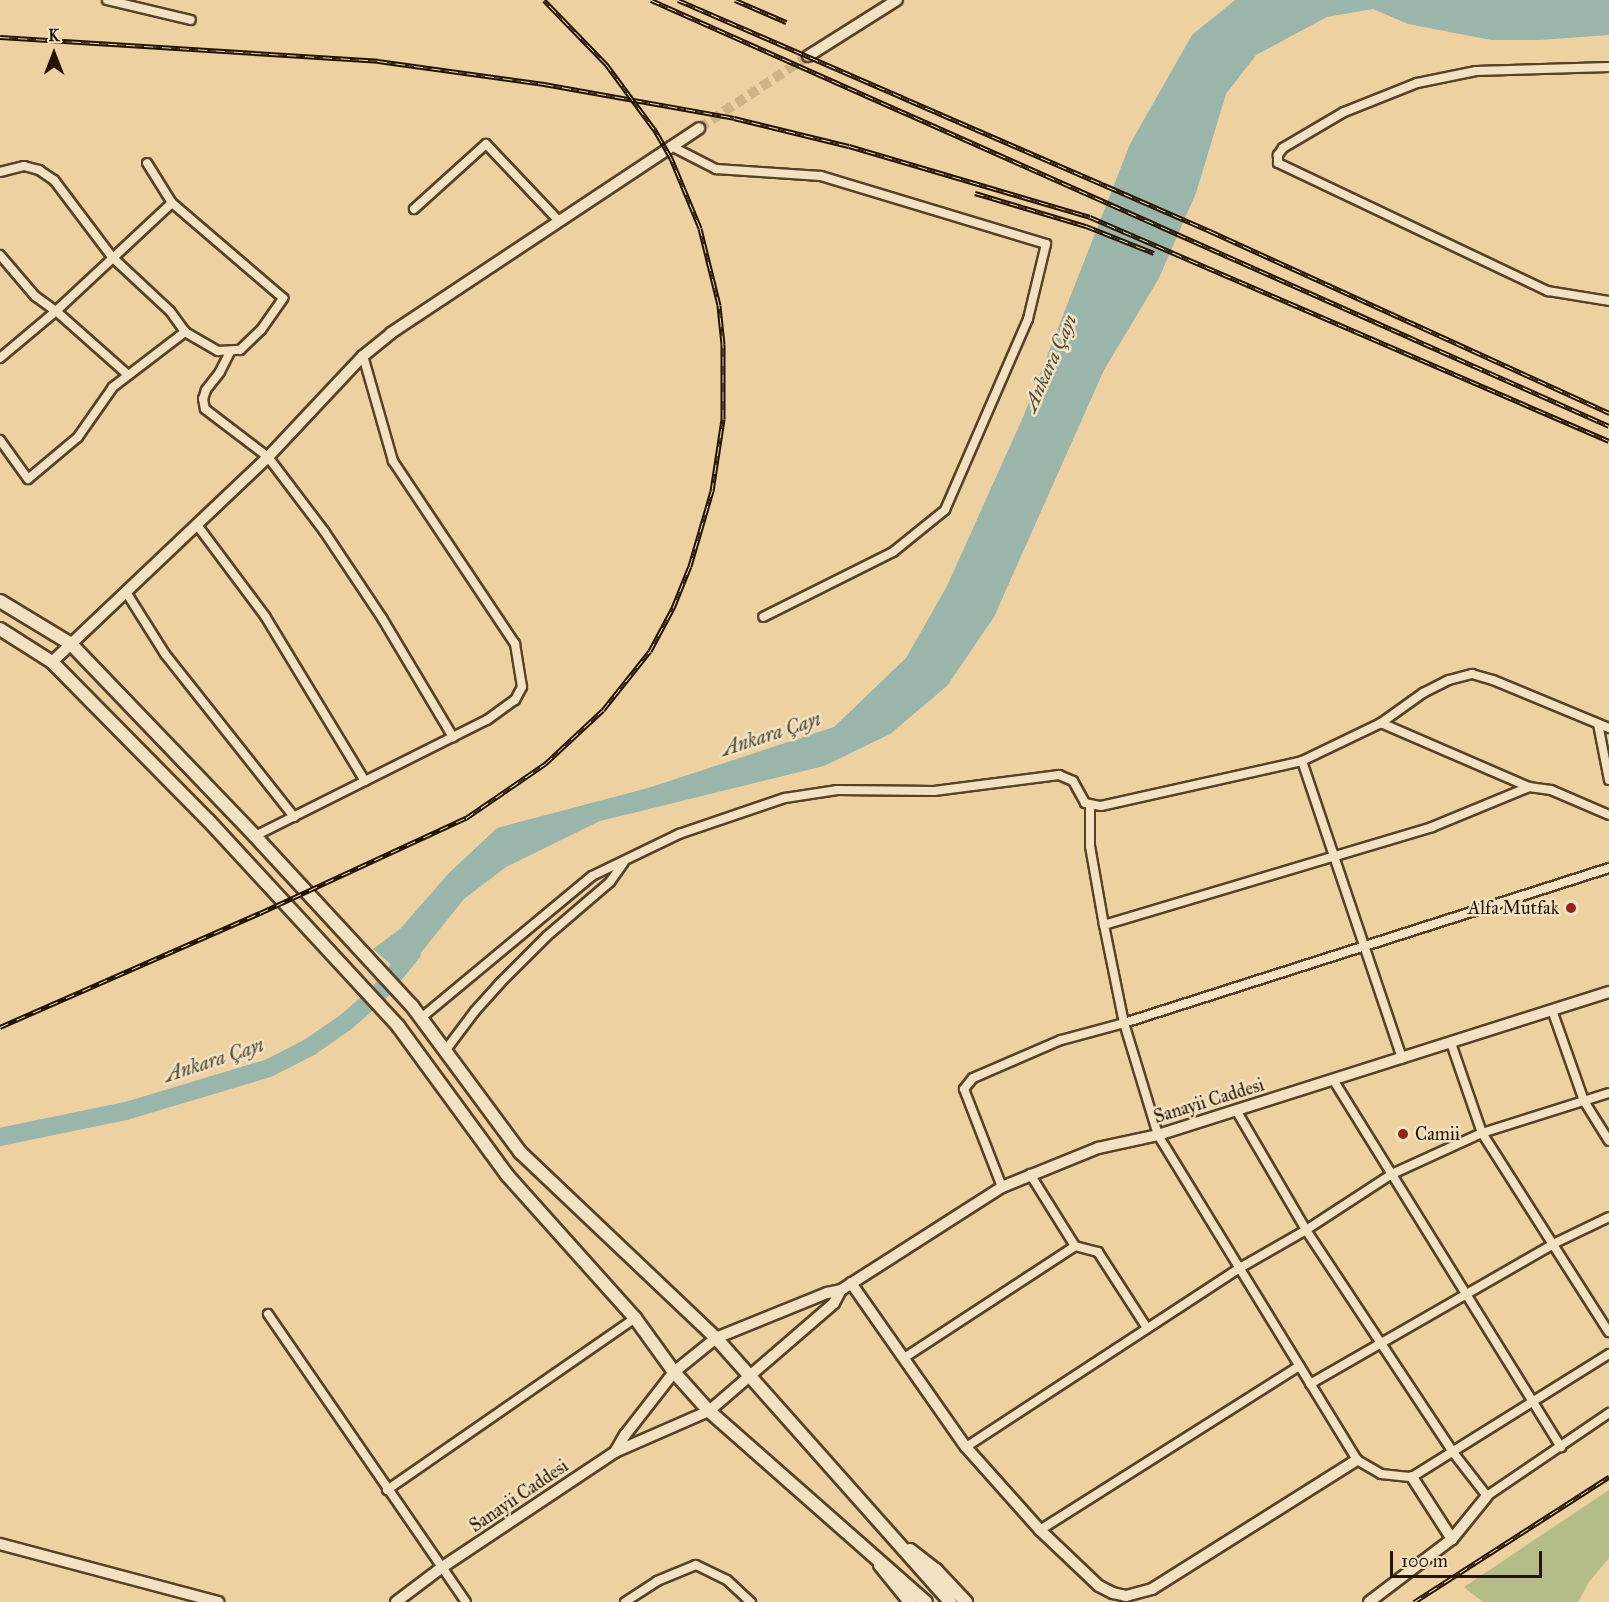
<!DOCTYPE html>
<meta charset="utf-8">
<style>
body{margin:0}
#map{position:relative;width:1609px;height:1602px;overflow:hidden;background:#edd1a1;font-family:"IM FELL Great Primer",serif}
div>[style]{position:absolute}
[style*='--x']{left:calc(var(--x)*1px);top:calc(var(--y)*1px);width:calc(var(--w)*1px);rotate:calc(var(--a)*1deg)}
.green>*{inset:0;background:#b4bc87}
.water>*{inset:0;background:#9ab6ab}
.river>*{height:18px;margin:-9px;padding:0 9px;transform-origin:9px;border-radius:9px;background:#9ab6ab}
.tertiary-tunnel>*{height:10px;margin-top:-5px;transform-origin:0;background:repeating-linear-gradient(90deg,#cfb489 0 10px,transparent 0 15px)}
.roads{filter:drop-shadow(2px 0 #574228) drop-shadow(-2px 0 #574228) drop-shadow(0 2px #574228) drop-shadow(0 -2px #574228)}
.minor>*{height:8px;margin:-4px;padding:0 4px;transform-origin:4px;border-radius:4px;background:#f3e1c2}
.tertiary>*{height:10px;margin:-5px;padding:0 5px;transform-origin:5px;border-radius:5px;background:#f3e1c2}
.secondary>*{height:12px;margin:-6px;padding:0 6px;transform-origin:6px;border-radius:6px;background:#f3e1c2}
.rail>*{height:5px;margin-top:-2.5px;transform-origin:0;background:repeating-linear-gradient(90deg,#f3e1c2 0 9px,#251300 0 18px);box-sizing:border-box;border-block:2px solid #251300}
.dots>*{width:16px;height:16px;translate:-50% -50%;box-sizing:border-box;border:3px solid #f3e1c2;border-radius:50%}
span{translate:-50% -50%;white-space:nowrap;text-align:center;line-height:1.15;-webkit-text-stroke:5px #f3e1c2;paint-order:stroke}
.poi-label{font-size:18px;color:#251300}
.right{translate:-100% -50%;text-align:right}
.left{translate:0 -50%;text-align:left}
.street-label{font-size:18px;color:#251300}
.water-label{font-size:20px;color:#4e4c3c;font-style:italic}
.north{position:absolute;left:24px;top:24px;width:60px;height:60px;-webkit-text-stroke:4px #f3e1c2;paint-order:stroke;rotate:0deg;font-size:16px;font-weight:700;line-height:24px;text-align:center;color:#251300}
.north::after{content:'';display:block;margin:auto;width:21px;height:27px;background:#251300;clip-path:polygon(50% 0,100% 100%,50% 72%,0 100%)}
.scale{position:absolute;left:1390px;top:1551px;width:152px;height:27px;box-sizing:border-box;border:3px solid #251300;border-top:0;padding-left:8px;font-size:18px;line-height:21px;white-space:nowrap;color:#251300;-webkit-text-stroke:4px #f3e1c2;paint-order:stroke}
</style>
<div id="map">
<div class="green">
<div style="clip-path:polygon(1609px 1490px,1609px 1558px,1589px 1582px,1578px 1602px,1483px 1602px,1464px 1587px)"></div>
</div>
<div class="water">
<div style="clip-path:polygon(1235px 0,1609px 0,1609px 35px,1540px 40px,1491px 40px,1408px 24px,1373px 9px,1327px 17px,1256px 55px,1226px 94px,1196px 193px,1159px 278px,1104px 370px,994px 617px,947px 686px,890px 734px,824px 766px,600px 821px,506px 867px,464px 899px,403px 975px,373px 949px,400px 929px,449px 873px,497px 828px,648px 788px,834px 727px,906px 658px,947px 586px,1024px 415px,1130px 144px,1192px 35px)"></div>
</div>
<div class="river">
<div style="--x:0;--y:1137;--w:129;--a:-11.7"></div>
<div style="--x:126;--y:1111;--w:149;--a:-16.7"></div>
<div style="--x:269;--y:1068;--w:46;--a:-27.1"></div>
<div style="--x:310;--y:1047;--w:44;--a:-34.8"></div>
<div style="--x:346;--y:1022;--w:43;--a:-41.2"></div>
<div style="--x:378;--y:994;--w:53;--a:-50.3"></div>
</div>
<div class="tertiary-tunnel">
<div style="--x:699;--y:128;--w:131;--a:-33.4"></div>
</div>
<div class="roads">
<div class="minor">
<div style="--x:107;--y:0;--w:86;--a:13.4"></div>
<div style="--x:1609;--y:67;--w:133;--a:178.3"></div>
<div style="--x:1476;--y:71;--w:60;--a:168.5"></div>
<div style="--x:1417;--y:83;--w:79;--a:158.3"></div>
<div style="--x:1344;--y:112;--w:71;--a:149.5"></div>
<div style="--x:1283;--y:148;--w:9;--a:126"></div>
<div style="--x:1278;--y:155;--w:8;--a:90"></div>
<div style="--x:1278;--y:163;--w:299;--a:25.4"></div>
<div style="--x:1548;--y:291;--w:62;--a:9.3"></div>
<div style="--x:671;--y:146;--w:51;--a:27.1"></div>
<div style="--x:716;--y:169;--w:105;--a:3.8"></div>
<div style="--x:821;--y:176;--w:235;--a:16.8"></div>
<div style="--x:1046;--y:244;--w:77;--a:103.5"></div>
<div style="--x:1028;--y:319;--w:208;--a:113.5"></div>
<div style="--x:945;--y:510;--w:67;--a:141.1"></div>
<div style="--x:893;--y:552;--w:145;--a:153.4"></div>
<div style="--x:0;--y:172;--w:25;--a:-14"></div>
<div style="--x:24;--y:166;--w:16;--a:15"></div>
<div style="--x:39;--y:170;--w:18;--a:34"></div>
<div style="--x:54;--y:180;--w:96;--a:53"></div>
<div style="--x:112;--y:257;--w:79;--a:43"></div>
<div style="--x:170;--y:311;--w:26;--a:54"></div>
<div style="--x:185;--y:332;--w:38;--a:30"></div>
<div style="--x:218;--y:351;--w:22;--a:-3"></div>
<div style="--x:240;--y:350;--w:29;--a:-44"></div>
<div style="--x:261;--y:330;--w:39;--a:-55"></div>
<div style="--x:283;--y:298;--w:146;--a:-139.4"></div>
<div style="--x:172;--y:203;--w:47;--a:-122"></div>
<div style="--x:414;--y:209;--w:97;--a:-42.1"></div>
<div style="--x:486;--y:144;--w:105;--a:46.5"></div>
<div style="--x:0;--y:255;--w:54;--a:49.5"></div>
<div style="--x:35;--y:296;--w:26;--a:36"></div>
<div style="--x:56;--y:311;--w:95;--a:41.6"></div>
<div style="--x:230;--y:352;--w:22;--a:117"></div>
<div style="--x:220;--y:372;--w:23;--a:128"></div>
<div style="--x:206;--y:390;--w:9;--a:108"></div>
<div style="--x:203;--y:399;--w:10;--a:79"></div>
<div style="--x:205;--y:409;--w:79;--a:37.3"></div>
<div style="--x:268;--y:457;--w:93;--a:52.9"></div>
<div style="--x:324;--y:531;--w:105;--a:56.3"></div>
<div style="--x:382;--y:618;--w:139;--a:59.2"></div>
<div style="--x:0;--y:358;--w:73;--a:-40"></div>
<div style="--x:56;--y:311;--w:158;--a:-43"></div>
<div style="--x:0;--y:440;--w:48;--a:54.3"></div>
<div style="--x:28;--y:479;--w:65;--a:-40"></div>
<div style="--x:78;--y:437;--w:61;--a:-55"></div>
<div style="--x:113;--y:387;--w:91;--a:-37.4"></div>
<div style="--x:197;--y:525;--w:114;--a:53.2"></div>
<div style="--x:265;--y:616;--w:193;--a:58.8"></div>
<div style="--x:126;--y:592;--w:73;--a:57.8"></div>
<div style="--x:165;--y:654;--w:208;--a:51.6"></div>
<div style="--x:1381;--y:723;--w:161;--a:23.4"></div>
<div style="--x:1529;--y:787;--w:22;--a:8"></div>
<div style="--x:1551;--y:790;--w:63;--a:23.3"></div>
<div style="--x:1598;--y:724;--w:57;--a:78.9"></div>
<div style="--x:1302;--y:761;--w:314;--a:71.4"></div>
<div style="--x:1090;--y:806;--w:40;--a:90"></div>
<div style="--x:1090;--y:846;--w:80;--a:80"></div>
<div style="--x:1104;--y:925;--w:100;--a:78.5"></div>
<div style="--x:1124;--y:1023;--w:117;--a:73.1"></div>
<div style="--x:1158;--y:1135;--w:381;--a:58.5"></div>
<div style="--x:1357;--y:1460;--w:28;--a:30"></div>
<div style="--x:1381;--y:1474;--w:31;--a:6"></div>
<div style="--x:1412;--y:1477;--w:232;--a:-32"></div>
<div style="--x:255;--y:836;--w:259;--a:-26.6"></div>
<div style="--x:487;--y:720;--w:34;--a:-36"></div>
<div style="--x:515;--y:700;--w:15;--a:-62"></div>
<div style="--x:522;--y:687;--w:44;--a:-99.2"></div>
<div style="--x:515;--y:644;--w:220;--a:-123.7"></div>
<div style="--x:393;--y:461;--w:109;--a:-105.9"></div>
<div style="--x:1104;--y:925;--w:342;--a:-16.6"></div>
<div style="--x:1432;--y:827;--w:105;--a:-22.4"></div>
<div style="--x:1552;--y:1010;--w:96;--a:70.6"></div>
<div style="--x:1584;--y:1101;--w:47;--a:58"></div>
<div style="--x:421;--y:1018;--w:222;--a:-39.7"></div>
<div style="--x:592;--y:876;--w:97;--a:-25.8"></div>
<div style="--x:679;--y:834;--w:112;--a:-18.8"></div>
<div style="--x:785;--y:798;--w:53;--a:-8.7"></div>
<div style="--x:837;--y:790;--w:97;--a:0.6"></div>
<div style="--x:934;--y:791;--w:126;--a:-7.3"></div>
<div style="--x:1059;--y:775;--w:15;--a:23"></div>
<div style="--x:1073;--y:781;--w:25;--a:61"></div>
<div style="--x:1085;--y:803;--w:16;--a:11"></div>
<div style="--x:1101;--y:806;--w:206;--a:-12.6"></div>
<div style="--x:1302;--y:761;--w:88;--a:-25.7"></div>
<div style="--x:1381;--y:723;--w:52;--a:-35.5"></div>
<div style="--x:1423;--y:693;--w:29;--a:-27"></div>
<div style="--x:1449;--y:680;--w:24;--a:-15"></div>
<div style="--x:1472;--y:674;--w:22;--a:16"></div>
<div style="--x:1493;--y:680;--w:126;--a:22.5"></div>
<div style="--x:1451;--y:1043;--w:95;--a:71"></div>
<div style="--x:1482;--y:1133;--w:236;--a:57.5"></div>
<div style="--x:445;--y:1051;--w:50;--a:-53.1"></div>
<div style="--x:475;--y:1011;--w:38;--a:-48"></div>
<div style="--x:500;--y:983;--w:66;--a:-45"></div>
<div style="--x:547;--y:936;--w:83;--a:-40.6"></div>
<div style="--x:610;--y:882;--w:24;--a:-55"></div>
<div style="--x:1334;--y:1081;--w:431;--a:58.2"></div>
<div style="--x:1236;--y:1110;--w:139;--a:59.7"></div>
<div style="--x:1306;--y:1230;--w:265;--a:56.5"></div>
<div style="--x:1452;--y:1451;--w:57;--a:52.1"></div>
<div style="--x:1487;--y:1496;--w:148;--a:-34.2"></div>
<div style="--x:1002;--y:1187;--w:105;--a:-111.2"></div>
<div style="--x:964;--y:1089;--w:14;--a:-51"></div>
<div style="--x:973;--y:1078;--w:96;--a:-23.4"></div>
<div style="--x:1061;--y:1040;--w:65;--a:-15.1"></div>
<div style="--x:1124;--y:1023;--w:509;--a:-17.72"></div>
<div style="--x:1075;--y:1246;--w:24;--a:15"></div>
<div style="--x:1098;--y:1252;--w:90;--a:57.2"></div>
<div style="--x:268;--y:1314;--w:349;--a:55.5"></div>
<div style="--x:904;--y:1358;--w:204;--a:-33.2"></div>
<div style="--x:1075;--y:1246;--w:85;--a:-122"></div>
<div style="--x:1310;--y:1384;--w:280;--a:-29.9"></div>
<div style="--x:1553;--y:1244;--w:62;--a:-25.7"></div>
<div style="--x:966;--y:1447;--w:325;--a:-33.2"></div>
<div style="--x:1238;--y:1269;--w:78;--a:-29.8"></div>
<div style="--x:1306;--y:1230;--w:103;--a:-33.1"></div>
<div style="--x:1392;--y:1174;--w:99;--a:-24.5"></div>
<div style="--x:1482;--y:1133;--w:133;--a:-17.5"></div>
<div style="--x:387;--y:1490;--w:302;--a:-34.7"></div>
<div style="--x:1040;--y:1530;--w:307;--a:-32.3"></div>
<div style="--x:625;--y:1602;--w:38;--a:-33"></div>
<div style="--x:657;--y:1581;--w:42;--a:-22.3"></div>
<div style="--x:696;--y:1565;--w:34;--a:26"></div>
<div style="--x:727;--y:1580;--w:33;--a:43"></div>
</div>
<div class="tertiary">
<div style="--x:808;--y:56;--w:105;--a:-32.2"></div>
<div style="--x:52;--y:662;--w:298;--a:-43.5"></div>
<div style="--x:268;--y:457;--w:139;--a:-46.8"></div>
<div style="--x:363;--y:356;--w:36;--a:-39"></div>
<div style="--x:391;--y:333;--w:370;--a:-33.6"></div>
<div style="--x:851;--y:1283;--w:200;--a:55"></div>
<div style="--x:966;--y:1447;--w:111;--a:48.3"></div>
<div style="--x:1040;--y:1530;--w:81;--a:43.5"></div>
<div style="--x:1099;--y:1586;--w:16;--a:27"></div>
<div style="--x:1113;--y:1593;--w:13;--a:13"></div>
<div style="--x:1126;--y:1596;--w:27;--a:-15"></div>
<div style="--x:1152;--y:1589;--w:242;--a:-32.2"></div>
<div style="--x:615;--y:1452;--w:20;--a:-60"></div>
<div style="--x:625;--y:1435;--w:80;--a:-52.1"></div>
<div style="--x:674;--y:1372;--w:54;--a:-39"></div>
<div style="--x:716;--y:1338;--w:120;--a:-22.1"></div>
<div style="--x:827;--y:1293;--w:14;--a:-12"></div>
<div style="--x:841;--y:1290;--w:191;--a:-32.6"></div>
<div style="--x:1002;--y:1187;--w:104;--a:-22.1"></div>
<div style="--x:1098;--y:1148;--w:61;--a:-12.2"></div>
<div style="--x:1158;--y:1135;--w:473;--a:-17.6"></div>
<div style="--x:1412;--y:1477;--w:74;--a:57.2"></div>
<div style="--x:0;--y:1544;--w:226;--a:14.9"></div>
<div style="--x:396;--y:1602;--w:56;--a:-37.1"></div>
<div style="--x:441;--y:1568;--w:209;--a:-33.7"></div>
<div style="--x:615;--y:1452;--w:103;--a:-23.6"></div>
<div style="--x:709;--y:1411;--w:165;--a:-40.8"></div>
<div style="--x:834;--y:1303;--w:15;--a:-62"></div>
<div style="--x:1369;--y:1602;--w:104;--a:-37.2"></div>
<div style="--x:1452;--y:1539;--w:55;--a:-50.9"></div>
</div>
<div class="secondary">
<div style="--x:0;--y:601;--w:83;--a:31.2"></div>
<div style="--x:71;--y:644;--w:266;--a:46.2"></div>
<div style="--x:255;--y:836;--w:231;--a:47.3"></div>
<div style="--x:412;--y:1006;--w:182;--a:53.5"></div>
<div style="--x:520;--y:1152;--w:270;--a:43.5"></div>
<div style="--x:716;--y:1338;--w:353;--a:48.4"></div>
<div style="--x:0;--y:629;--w:62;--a:32.4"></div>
<div style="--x:52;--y:662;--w:223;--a:45.4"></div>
<div style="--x:209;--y:821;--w:279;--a:47.3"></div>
<div style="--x:398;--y:1026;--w:185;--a:53.8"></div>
<div style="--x:507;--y:1175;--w:192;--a:48.2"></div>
<div style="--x:635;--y:1318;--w:67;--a:54.2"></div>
<div style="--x:674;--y:1372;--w:52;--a:48.1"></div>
<div style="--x:709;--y:1411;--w:289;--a:41.4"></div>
<div style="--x:910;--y:1550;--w:33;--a:38"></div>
<div style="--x:936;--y:1570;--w:44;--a:46.8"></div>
<div style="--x:880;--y:1565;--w:48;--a:51"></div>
</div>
</div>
<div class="rail">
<div style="--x:651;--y:0;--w:1048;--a:23.97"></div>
<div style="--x:678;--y:0;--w:580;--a:23.47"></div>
<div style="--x:1210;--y:231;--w:439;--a:24.5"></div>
<div style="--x:735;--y:0;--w:56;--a:23.3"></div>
<div style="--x:0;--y:37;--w:379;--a:3.6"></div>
<div style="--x:378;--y:61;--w:168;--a:7.9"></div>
<div style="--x:544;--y:84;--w:193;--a:10.1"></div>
<div style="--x:734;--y:118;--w:118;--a:13.7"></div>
<div style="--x:849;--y:146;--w:251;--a:16.4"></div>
<div style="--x:1090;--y:217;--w:565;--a:23.34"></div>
<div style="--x:975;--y:193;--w:116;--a:16.6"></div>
<div style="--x:1086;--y:226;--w:73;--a:21.7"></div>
<div style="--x:0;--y:1027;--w:284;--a:-23.7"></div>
<div style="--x:260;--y:913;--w:227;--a:-24.8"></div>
<div style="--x:466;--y:818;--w:96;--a:-34.4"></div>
<div style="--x:545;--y:764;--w:79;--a:-43"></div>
<div style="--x:603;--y:710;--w:75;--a:-51.5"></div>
<div style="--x:650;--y:651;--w:49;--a:-61.9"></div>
<div style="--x:673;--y:608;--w:45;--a:-68"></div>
<div style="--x:690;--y:566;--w:78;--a:-73.7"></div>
<div style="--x:712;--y:491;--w:73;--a:-81.3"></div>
<div style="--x:723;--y:419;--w:75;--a:-90"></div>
<div style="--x:723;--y:344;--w:39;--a:-96"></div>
<div style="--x:719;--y:305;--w:79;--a:-103.9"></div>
<div style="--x:700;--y:228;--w:76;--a:-112.5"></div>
<div style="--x:671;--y:158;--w:34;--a:-120"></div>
<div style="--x:654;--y:129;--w:81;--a:-126.4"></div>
<div style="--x:606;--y:64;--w:89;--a:-134.1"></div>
<div style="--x:1414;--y:1602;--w:232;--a:-32.7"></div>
</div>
<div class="dots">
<div style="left:1571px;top:908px;background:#8f2418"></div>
<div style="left:1403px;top:1134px;background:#8f2418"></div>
</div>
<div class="poi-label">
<span class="right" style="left:1559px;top:908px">Alfa Mutfak</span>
<span class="left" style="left:1415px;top:1134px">Camii</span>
</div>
<div class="street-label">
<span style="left:1209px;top:1101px;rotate:-17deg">Sanayii Caddesi</span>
<span style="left:519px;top:1496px;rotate:-34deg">Sanayii Caddesi</span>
</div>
<div class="water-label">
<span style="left:1050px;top:363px;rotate:-66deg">Ankara Çayı</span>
<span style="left:771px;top:734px;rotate:-18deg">Ankara Çayı</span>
<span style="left:214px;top:1060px;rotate:-18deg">Ankara Çayı</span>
</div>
<div class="north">K</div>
<div class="scale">100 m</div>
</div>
